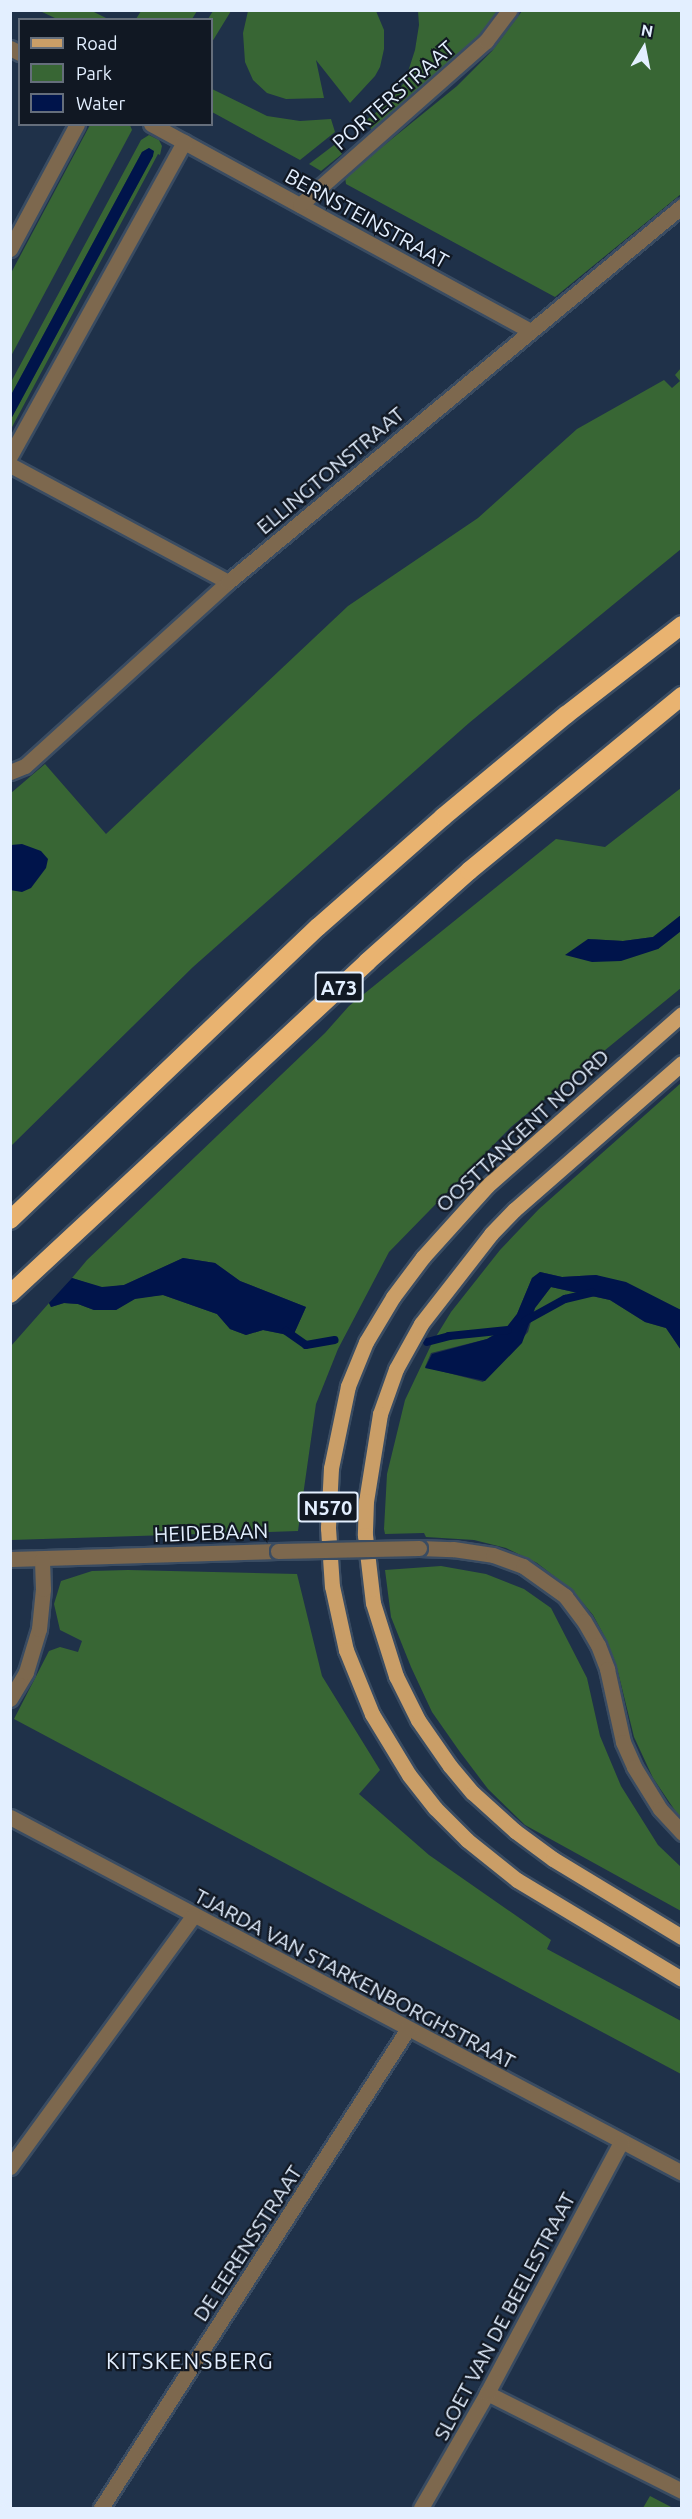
<!DOCTYPE html>
<style>
body{margin:0}
#map{position:relative;width:692px;height:2519px;overflow:hidden;background:#1f3149;font-family:Ubuntu,sans-serif}
div>[style]{position:absolute}
[style*='--x']{left:calc(var(--x)*1px);top:calc(var(--y)*1px);width:calc(var(--w)*1px);rotate:calc(var(--a)*1deg)}
.green>*{inset:0;background:#386634}
.water>*{inset:0;background:#00144b}
.stream>*{height:8px;margin:-4px;padding:0 4px;transform-origin:4px;border-radius:4px;background:#00144b}
.roads{filter:drop-shadow(2px 0 #3a4c62) drop-shadow(-2px 0 #3a4c62) drop-shadow(0 2px #3a4c62) drop-shadow(0 -2px #3a4c62)}
.minor>*{height:15px;margin:-7.5px;padding:0 7.5px;transform-origin:7.5px;border-radius:7.5px;background:#7d684e}
.major>*{height:15px;margin:-7.5px;padding:0 7.5px;transform-origin:7.5px;border-radius:7.5px;background:#ca9e67}
.highway>*{height:18px;margin:-9px;padding:0 9px;transform-origin:9px;border-radius:9px;background:#e9b370}
.bridges{filter:drop-shadow(2px 0 #3a4c62) drop-shadow(-2px 0 #3a4c62) drop-shadow(0 2px #3a4c62) drop-shadow(0 -2px #3a4c62)}
.minor-bridge>*{height:15px;margin:-7.5px;padding:0 7.5px;transform-origin:7.5px;border-radius:7.5px;background:#7d684e}
span{translate:-50% -50%;white-space:nowrap;text-align:center;line-height:1.15;-webkit-text-stroke:4.5px #111823;paint-order:stroke}
.shield-label span{padding:2px 4px;background:#111823;border:2px solid;border-radius:4px;-webkit-text-stroke-width:0}
.shield-label{font-size:20px;color:#e3efff;font-weight:700}
.street-label{font-size:21px;color:#e3efff}
.neighbourhood-label{font-size:22px;color:#e3efff;letter-spacing:1.5px}
.frame{position:absolute;inset:0;border:12px solid #e3efff;pointer-events:none}
.legend{position:absolute;left:18px;top:18px;width:195px;height:108px;box-sizing:border-box;background:#111823;border:2px solid #656e7b;margin:0;padding:8px 10px;list-style:none;font-size:18px;color:#e3efff}
.legend li{display:flex;align-items:center;gap:12px;height:30px}
.legend b{width:30px;border:2px solid #656e7b}
.north{position:absolute;left:614px;top:18px;width:60px;height:60px;-webkit-text-stroke:4px #111823;paint-order:stroke;rotate:10deg;font-size:16px;font-weight:700;line-height:24px;text-align:center;color:#e3efff}
.north::after{content:'';display:block;margin:auto;width:21px;height:27px;background:#e3efff;clip-path:polygon(50% 0,100% 100%,50% 72%,0 100%)}
</style>
<div id="map">
<div class="green">
<div style="clip-path:polygon(40px 11px,92px 11px,108px 19px,57px 19px)"></div>
<div style="clip-path:polygon(141px 11px,141px 10px,197px 11px,192px 19px,136px 19px)"></div>
<div style="clip-path:polygon(213px 11px,231px 11px,212px 42px,212px 20px,208px 19px)"></div>
<div style="clip-path:polygon(248px 11px,376px 11px,384px 30px,384px 49px,380px 67px,375px 76px,350px 103px,316px 60px,324px 98px,286px 99px,267px 93px,253px 80px,245px 62px,243px 33px)"></div>
<div style="clip-path:polygon(418px 11px,499px 11px,469px 47px,445px 70px,372px 130px,365px 121px,391px 101px,405px 81px,415px 50px,419px 25px)"></div>
<div style="clip-path:polygon(522px 11px,681px 11px,681px 194px,555px 297px,346px 184px,345px 177px,457px 86px,492px 51px)"></div>
<div style="clip-path:polygon(212px 89px,267px 116px,300px 121px,331px 119px,335px 132px,300px 160px,212px 112px)"></div>
<div style="clip-path:polygon(90px 125px,130px 125px,132px 130px,11px 356px,11px 273px)"></div>
<div style="clip-path:polygon(149px 135px,159px 140px,162px 146px,160px 155px,158px 154px,11px 429px,11px 419px,153px 156px,149px 148px,142px 152px,11px 395px,11px 382px,141px 140px)"></div>
<div style="clip-path:polygon(338px 142px,342px 154px,321px 171px,309px 164px)"></div>
<div style="clip-path:polygon(681px 368px,681px 549px,469px 723px,193px 967px,11px 1146px,11px 793px,45px 764px,106px 834px,348px 606px,478px 518px,577px 429px,664px 380px,672px 388px,680px 381px,675px 375px)"></div>
<div style="clip-path:polygon(681px 788px,681px 915px,653px 937px,623px 941px,588px 939px,658px 949px,681px 931px,681px 988px,511px 1127px,389px 1252px,338px 1349px,316px 1404px,298px 1531px,11px 1540px,11px 1346px,49px 1303px,51px 1307px,64px 1303px,78px 1304px,94px 1310px,116px 1310px,135px 1298px,163px 1295px,217px 1314px,230px 1329px,246px 1335px,263px 1330px,293px 1336px,306px 1307px,240px 1281px,215px 1263px,183px 1258px,124px 1285px,102px 1288px,72px 1278px,87px 1260px,325px 1033px,349px 1006px,556px 839px,605px 847px)"></div>
<div style="clip-path:polygon(681px 1083px,681px 1310px,596px 1275px,562px 1277px,540px 1272px,532px 1278px,517px 1314px,506px 1328px,487px 1339px,431px 1353px,425px 1367px,483px 1382px,528px 1332px,535px 1308px,551px 1287px,610px 1300px,645px 1322px,666px 1328px,681px 1350px,681px 1815px,678px 1815px,653px 1778px,634px 1737px,617px 1668px,607px 1641px,593px 1615px,572px 1590px,537px 1563px,506px 1548px,474px 1540px,426px 1537px,424px 1533px,385px 1534px,384px 1529px,387px 1474px,405px 1400px,432px 1343px,451px 1312px,500px 1250px,539px 1209px)"></div>
<div style="clip-path:polygon(441px 1566px,486px 1574px,524px 1589px,551px 1608px,587px 1678px,600px 1736px,621px 1786px,658px 1845px,681px 1867px,681px 1911px,525px 1825px,488px 1789px,460px 1752px,432px 1712px,411px 1667px,391px 1617px,385px 1570px)"></div>
<div style="clip-path:polygon(128px 1570px,297px 1574px,322px 1676px,380px 1770px,359px 1794px,429px 1855px,551px 1940px,547px 1949px,681px 2021px,681px 2074px,14px 1719px,49px 1651px,60px 1647px,78px 1652px,82px 1641px,60px 1630px,54px 1604px,61px 1581px,92px 1571px)"></div>
<div style="clip-path:polygon(650px 2496px,673px 2508px,643px 2508px)"></div>
</div>
<div class="water">
<div style="clip-path:polygon(149px 148px,154px 151px,153px 156px,11px 419px,11px 395px,142px 152px)"></div>
<div style="clip-path:polygon(22px 844px,41px 851px,48px 859px,46px 868px,31px 888px,22px 892px,10px 890px,11px 845px)"></div>
<div style="clip-path:polygon(681px 915px,681px 931px,658px 949px,621px 961px,592px 962px,565px 955px,588px 939px,623px 941px,653px 937px)"></div>
<div style="clip-path:polygon(183px 1258px,215px 1263px,240px 1281px,306px 1307px,293px 1336px,263px 1330px,246px 1335px,230px 1329px,217px 1314px,163px 1295px,135px 1299px,116px 1310px,94px 1310px,78px 1304px,64px 1303px,51px 1307px,49px 1303px,72px 1278px,102px 1287px,124px 1285px)"></div>
<div style="clip-path:polygon(540px 1272px,562px 1277px,596px 1275px,626px 1282px,681px 1310px,681px 1350px,666px 1328px,645px 1322px,610px 1300px,551px 1287px,535px 1308px,522px 1343px,485px 1381px,425px 1368px,432px 1354px,487px 1339px,506px 1328px,517px 1314px,532px 1278px)"></div>
</div>
<div class="stream">
<div style="--x:525;--y:1321;--w:46;--a:-28.8"></div>
<div style="--x:565;--y:1299;--w:28;--a:-13"></div>
<div style="--x:286;--y:1331;--w:24;--a:35"></div>
<div style="--x:306;--y:1345;--w:29;--a:-10"></div>
<div style="--x:427;--y:1342;--w:23;--a:-15"></div>
<div style="--x:449;--y:1336;--w:59;--a:-5.8"></div>
</div>
<div class="roads">
<div class="minor">
<div style="--x:10;--y:48;--w:11;--a:27"></div>
<div style="--x:151;--y:124;--w:432;--a:28.6"></div>
<div style="--x:300;--y:205;--w:248;--a:-41.4"></div>
<div style="--x:486;--y:41;--w:39;--a:-53"></div>
<div style="--x:10;--y:249;--w:142;--a:-61.8"></div>
<div style="--x:10;--y:456;--w:359;--a:-61"></div>
<div style="--x:10;--y:465;--w:247;--a:28.2"></div>
<div style="--x:10;--y:772;--w:16;--a:-22"></div>
<div style="--x:25;--y:766;--w:274;--a:-42.2"></div>
<div style="--x:228;--y:582;--w:589;--a:-39.63"></div>
<div style="--x:419;--y:1548;--w:34;--a:2"></div>
<div style="--x:453;--y:1549;--w:40;--a:8.5"></div>
<div style="--x:493;--y:1555;--w:32;--a:20"></div>
<div style="--x:523;--y:1566;--w:52;--a:35.5"></div>
<div style="--x:565;--y:1596;--w:31;--a:53"></div>
<div style="--x:584;--y:1621;--w:28;--a:60"></div>
<div style="--x:598;--y:1645;--w:26;--a:69"></div>
<div style="--x:607;--y:1669;--w:75;--a:77.6"></div>
<div style="--x:623;--y:1742;--w:27;--a:66"></div>
<div style="--x:634;--y:1767;--w:49;--a:58.2"></div>
<div style="--x:660;--y:1809;--w:33;--a:47"></div>
<div style="--x:10;--y:1559;--w:268;--a:-1.7"></div>
<div style="--x:10;--y:1699;--w:31;--a:-59"></div>
<div style="--x:26;--y:1672;--w:45;--a:-73.2"></div>
<div style="--x:39;--y:1629;--w:40;--a:-84.3"></div>
<div style="--x:43;--y:1589;--w:30;--a:-92"></div>
<div style="--x:10;--y:1817;--w:760;--a:27.91"></div>
<div style="--x:10;--y:2167;--w:311;--a:-53.9"></div>
<div style="--x:487;--y:2393;--w:218;--a:26.7"></div>
<div style="--x:101;--y:2508;--w:568;--a:-57.37"></div>
<div style="--x:421;--y:2508;--w:133;--a:-60.1"></div>
<div style="--x:487;--y:2393;--w:285;--a:-61.9"></div>
</div>
<div class="major">
<div style="--x:682;--y:1014;--w:260;--a:138.6"></div>
<div style="--x:487;--y:1186;--w:96;--a:132"></div>
<div style="--x:423;--y:1257;--w:50;--a:126.9"></div>
<div style="--x:393;--y:1297;--w:52;--a:121"></div>
<div style="--x:366;--y:1342;--w:48;--a:112.2"></div>
<div style="--x:348;--y:1386;--w:84;--a:101.7"></div>
<div style="--x:331;--y:1468;--w:60;--a:92.9"></div>
<div style="--x:328;--y:1528;--w:58;--a:86.1"></div>
<div style="--x:332;--y:1586;--w:66;--a:77.7"></div>
<div style="--x:346;--y:1650;--w:69;--a:67.9"></div>
<div style="--x:372;--y:1714;--w:71;--a:58.8"></div>
<div style="--x:409;--y:1775;--w:42;--a:51.8"></div>
<div style="--x:435;--y:1808;--w:45;--a:45"></div>
<div style="--x:467;--y:1840;--w:64;--a:38.7"></div>
<div style="--x:517;--y:1880;--w:192;--a:31"></div>
<div style="--x:682;--y:1063;--w:223;--a:138.8"></div>
<div style="--x:514;--y:1210;--w:33;--a:134"></div>
<div style="--x:491;--y:1234;--w:114;--a:127.9"></div>
<div style="--x:421;--y:1324;--w:51;--a:119.1"></div>
<div style="--x:396;--y:1369;--w:48;--a:109.6"></div>
<div style="--x:380;--y:1414;--w:88;--a:99.1"></div>
<div style="--x:366;--y:1501;--w:34;--a:92"></div>
<div style="--x:365;--y:1535;--w:68;--a:83.3"></div>
<div style="--x:373;--y:1603;--w:77;--a:72.5"></div>
<div style="--x:396;--y:1676;--w:49;--a:63.4"></div>
<div style="--x:418;--y:1720;--w:56;--a:55.2"></div>
<div style="--x:450;--y:1766;--w:35;--a:50"></div>
<div style="--x:473;--y:1793;--w:57;--a:42.1"></div>
<div style="--x:515;--y:1831;--w:47;--a:36.4"></div>
<div style="--x:553;--y:1859;--w:151;--a:31.2"></div>
</div>
<div class="highway">
<div style="--x:10;--y:1220;--w:425;--a:-43.6"></div>
<div style="--x:318;--y:927;--w:167;--a:-41.3"></div>
<div style="--x:443;--y:817;--w:160;--a:-39.7"></div>
<div style="--x:566;--y:715;--w:147;--a:-37.8"></div>
<div style="--x:10;--y:1294;--w:488;--a:-42.9"></div>
<div style="--x:367;--y:962;--w:137;--a:-41.7"></div>
<div style="--x:469;--y:871;--w:276;--a:-39.4"></div>
</div>
</div>
<div class="bridges">
<div class="minor-bridge">
<div style="--x:278;--y:1551;--w:141;--a:-1.2"></div>
</div>
</div>
<div class="shield-label">
<span style="left:339px;top:987px">A73</span>
<span style="left:328px;top:1507px">N570</span>
</div>
<div class="street-label">
<span style="left:393px;top:95px;rotate:-41deg">PORTERSTRAAT</span>
<span style="left:367px;top:218px;rotate:29deg">BERNSTEINSTRAAT</span>
<span style="left:330px;top:470px;rotate:-40deg">ELLINGTONSTRAAT</span>
<span style="left:522px;top:1130px;rotate:-43deg">OOSTTANGENT NOORD</span>
<span style="left:211px;top:1532px;rotate:-2deg">HEIDEBAAN</span>
<span style="left:355px;top:1978px;rotate:28deg">TJARDA VAN STARKENBORGHSTRAAT</span>
<span style="left:247px;top:2243px;rotate:-57deg">DE EERENSSTRAAT</span>
<span style="left:504px;top:2316px;rotate:-62deg">SLOET VAN DE BEELESTRAAT</span>
</div>
<div class="neighbourhood-label">
<span style="left:190px;top:2361px">KITSKENSBERG</span>
</div>
<div class="frame"></div>
<ul class="legend">
<li><b style="height:8px;background:#ca9e67"></b>Road</li>
<li><b style="height:16px;background:#386634"></b>Park</li>
<li><b style="height:16px;background:#00144b"></b>Water</li>
</ul>
<div class="north">N</div>
</div>
